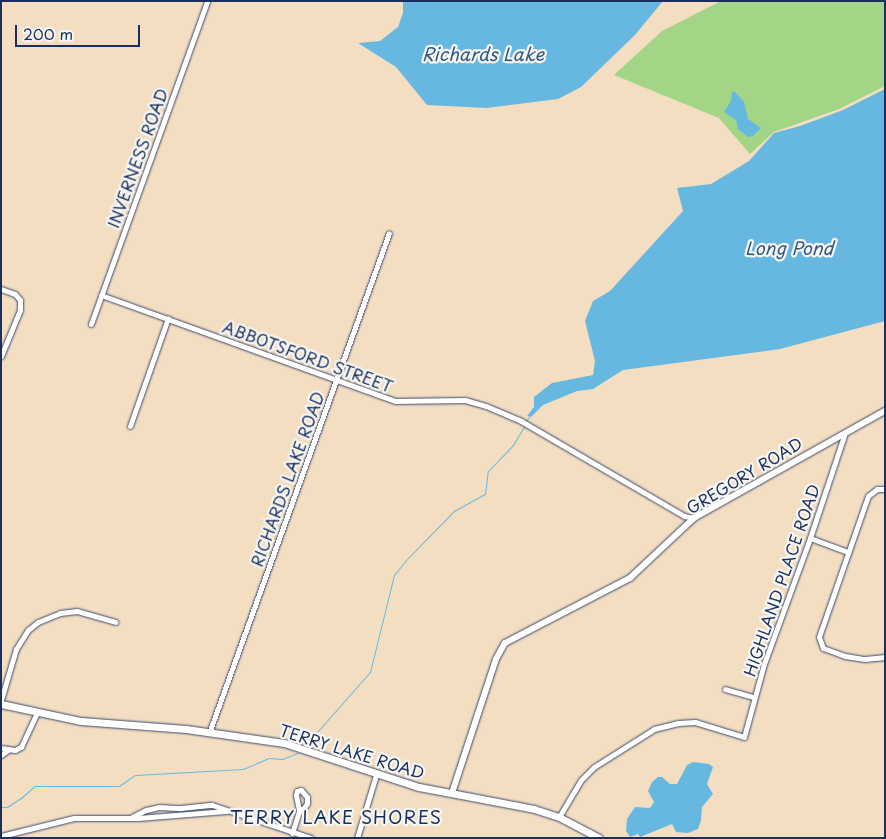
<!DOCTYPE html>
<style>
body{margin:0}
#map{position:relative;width:886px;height:839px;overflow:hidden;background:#f3dec2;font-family:"Playpen Sans",sans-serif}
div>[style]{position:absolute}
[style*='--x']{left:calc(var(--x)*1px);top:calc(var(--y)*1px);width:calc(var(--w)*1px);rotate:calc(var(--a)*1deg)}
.green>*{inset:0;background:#a2d585}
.water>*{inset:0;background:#66b8e1}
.stream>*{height:1px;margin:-0.5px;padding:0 0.5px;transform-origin:0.5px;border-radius:0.5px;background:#66b8e1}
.roads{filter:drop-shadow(0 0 1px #3b496d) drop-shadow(0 0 1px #3b496d)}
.minor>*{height:5px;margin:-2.5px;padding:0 2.5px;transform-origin:2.5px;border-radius:2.5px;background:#fff}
.tertiary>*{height:6px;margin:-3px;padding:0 3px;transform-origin:3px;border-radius:3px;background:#fff}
.secondary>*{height:7px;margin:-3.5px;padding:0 3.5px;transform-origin:3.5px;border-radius:3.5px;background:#fff}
span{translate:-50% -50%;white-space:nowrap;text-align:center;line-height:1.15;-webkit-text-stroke:4.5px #f6f6f2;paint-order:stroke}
.street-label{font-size:16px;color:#1b2f5e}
.water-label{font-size:18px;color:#325885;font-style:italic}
.neighbourhood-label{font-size:18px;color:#1b2f5e;letter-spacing:1px}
.frame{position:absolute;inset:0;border:2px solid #1b2f5e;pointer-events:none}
.scale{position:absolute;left:15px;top:25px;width:125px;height:22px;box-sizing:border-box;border:2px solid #1b2f5e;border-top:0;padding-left:6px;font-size:15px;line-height:18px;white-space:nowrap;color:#1b2f5e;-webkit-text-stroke:4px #f6f6f2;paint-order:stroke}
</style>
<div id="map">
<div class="green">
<i style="clip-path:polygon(721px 1px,885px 1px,885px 86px,839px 109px,774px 132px,750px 154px,719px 118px,614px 75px,662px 31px)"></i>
</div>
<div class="water">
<i style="clip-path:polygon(403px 1px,663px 1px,635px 35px,581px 87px,558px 99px,487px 108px,427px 105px,396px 67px,358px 43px,380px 41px,398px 27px,403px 13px)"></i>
<i style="clip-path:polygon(885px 89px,885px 321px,780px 349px,623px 370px,593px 389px,577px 391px,543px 405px,531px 417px,527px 416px,534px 407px,534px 397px,552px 383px,593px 375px,595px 361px,585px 321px,593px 301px,610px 291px,683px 211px,677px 188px,711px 184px,749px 161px,774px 133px,800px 126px,843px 110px)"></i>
<i style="clip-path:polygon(732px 92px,735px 92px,744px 102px,748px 119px,761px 128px,753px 136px,748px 137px,738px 129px,736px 120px,724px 112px,731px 101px)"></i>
<i style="clip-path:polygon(693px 762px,709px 764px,713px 767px,707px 784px,713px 794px,702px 807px,701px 820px,698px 829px,688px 833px,676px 832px,672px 824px,640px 837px,638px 834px,630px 837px,626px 831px,627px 819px,635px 807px,650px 808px,654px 802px,648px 791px,652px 782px,658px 777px,662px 777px,670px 784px,677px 784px,687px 765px)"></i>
</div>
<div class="stream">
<i style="--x:526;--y:421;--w:5;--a:-53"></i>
<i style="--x:310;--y:740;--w:91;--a:-48.6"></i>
<i style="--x:370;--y:672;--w:100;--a:-76.1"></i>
<i style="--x:394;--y:575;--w:19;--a:-51"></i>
<i style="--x:406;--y:560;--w:69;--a:-45.6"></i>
<i style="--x:454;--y:511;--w:35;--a:-29"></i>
<i style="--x:485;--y:494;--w:23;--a:-83"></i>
<i style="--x:488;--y:471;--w:36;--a:-46"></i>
<i style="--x:513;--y:445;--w:23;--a:-59"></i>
<i style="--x:1;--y:807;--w:6;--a:0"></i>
<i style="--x:7;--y:807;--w:17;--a:-33"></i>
<i style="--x:21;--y:798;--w:18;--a:-41"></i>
<i style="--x:35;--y:786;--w:84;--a:0"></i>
<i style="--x:119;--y:786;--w:19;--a:-35"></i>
<i style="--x:135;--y:775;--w:108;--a:-3.2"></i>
<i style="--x:243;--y:769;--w:28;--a:-23"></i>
<i style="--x:269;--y:758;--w:13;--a:4"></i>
<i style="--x:282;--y:759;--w:17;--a:-21"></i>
</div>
<div class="roads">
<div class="minor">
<i style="--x:1;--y:289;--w:15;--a:20"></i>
<i style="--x:15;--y:294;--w:8;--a:50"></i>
<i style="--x:20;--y:300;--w:10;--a:90"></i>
<i style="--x:20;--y:310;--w:50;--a:112.4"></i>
<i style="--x:101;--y:295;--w:313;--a:19.8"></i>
<i style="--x:395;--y:401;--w:70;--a:-0.8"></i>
<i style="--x:465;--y:400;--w:22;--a:16"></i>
<i style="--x:486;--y:406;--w:38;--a:23"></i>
<i style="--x:521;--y:421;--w:189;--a:30.2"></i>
<i style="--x:684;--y:516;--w:10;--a:11"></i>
<i style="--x:91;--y:324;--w:343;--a:-70.2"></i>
<i style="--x:130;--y:426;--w:114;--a:-70.6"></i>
<i style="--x:885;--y:489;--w:8;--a:180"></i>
<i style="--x:877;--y:489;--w:11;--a:142"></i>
<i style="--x:868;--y:496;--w:149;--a:109.2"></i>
<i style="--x:819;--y:637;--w:12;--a:70"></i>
<i style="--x:823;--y:648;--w:23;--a:20"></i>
<i style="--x:845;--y:656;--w:20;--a:9"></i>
<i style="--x:865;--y:659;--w:20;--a:-6"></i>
<i style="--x:810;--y:538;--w:40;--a:20.2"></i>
<i style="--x:725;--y:689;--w:29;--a:16"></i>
<i style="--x:1;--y:700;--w:53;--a:-73.6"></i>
<i style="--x:16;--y:649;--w:22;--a:-58"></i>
<i style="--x:28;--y:630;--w:13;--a:-39"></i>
<i style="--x:38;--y:622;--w:24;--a:-22"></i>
<i style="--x:60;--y:613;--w:17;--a:-7"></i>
<i style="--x:77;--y:611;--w:40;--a:16"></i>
<i style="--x:209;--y:733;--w:531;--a:-70.2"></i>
<i style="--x:1;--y:748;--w:14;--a:8"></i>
<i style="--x:15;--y:750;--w:7;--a:-27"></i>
<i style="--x:21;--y:747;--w:38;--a:-65"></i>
<i style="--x:1;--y:755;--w:9;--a:-36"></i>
<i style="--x:132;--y:817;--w:16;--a:-27"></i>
<i style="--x:146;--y:810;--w:13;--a:-13"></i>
<i style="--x:159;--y:807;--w:22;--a:3"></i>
<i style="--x:181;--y:808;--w:31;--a:-6"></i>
<i style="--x:212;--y:805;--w:104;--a:18.4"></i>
<i style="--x:559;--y:817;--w:43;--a:-59.3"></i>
<i style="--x:581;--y:780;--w:18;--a:-45"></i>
<i style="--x:594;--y:767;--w:71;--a:-32.3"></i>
<i style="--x:654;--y:729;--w:25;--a:-14"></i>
<i style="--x:678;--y:723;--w:17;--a:-3"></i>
<i style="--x:695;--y:722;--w:51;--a:17"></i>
<i style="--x:744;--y:737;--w:76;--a:-74.7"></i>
<i style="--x:764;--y:664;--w:134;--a:-69.9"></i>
<i style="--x:810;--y:538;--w:111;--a:-71.6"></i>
<i style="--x:292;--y:833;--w:23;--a:-72"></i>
<i style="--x:299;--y:811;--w:1;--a:-90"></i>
<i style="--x:299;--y:810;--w:5;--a:-22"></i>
<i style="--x:304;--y:808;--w:6;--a:-59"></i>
<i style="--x:307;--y:803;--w:6;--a:-90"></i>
<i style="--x:307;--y:797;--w:9;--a:-131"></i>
<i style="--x:301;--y:790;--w:4;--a:166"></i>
<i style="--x:297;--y:791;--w:4;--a:104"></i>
<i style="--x:296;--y:795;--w:16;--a:79"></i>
<i style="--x:1;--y:836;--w:75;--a:-13.9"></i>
<i style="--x:74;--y:818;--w:64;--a:0"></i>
<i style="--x:138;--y:818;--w:88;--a:-4.5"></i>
<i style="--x:357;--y:838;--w:66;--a:-73.2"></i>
</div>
<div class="tertiary">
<i style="--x:452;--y:793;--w:141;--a:-71.8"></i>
<i style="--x:496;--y:659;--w:18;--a:-61"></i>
<i style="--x:505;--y:643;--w:141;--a:-27.5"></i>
<i style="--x:630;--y:578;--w:88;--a:-43.2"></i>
<i style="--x:694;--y:518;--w:219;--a:-29.3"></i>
</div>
<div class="secondary">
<i style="--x:1;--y:704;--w:82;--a:12"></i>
<i style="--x:81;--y:721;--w:105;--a:4.4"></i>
<i style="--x:186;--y:729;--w:99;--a:8.1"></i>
<i style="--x:284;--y:743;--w:142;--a:18.1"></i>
<i style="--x:419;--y:787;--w:117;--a:10.8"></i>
<i style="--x:534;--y:809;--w:26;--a:18"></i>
<i style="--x:559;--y:817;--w:45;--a:27.7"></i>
</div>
</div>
<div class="street-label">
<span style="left:137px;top:158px;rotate:-70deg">INVERNESS ROAD</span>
<span style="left:308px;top:356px;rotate:20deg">ABBOTSFORD STREET</span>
<span style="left:744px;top:475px;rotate:-31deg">GREGORY ROAD</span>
<span style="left:287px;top:479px;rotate:-70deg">RICHARDS LAKE ROAD</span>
<span style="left:781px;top:580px;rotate:-71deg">HIGHLAND PLACE ROAD</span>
<span style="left:352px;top:751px;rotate:17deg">TERRY LAKE ROAD</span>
</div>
<div class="water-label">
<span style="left:483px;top:54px">Richards Lake</span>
<span style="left:789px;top:248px">Long Pond</span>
</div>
<div class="neighbourhood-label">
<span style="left:336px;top:817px">TERRY LAKE SHORES</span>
</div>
<div class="frame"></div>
<div class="scale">200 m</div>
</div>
